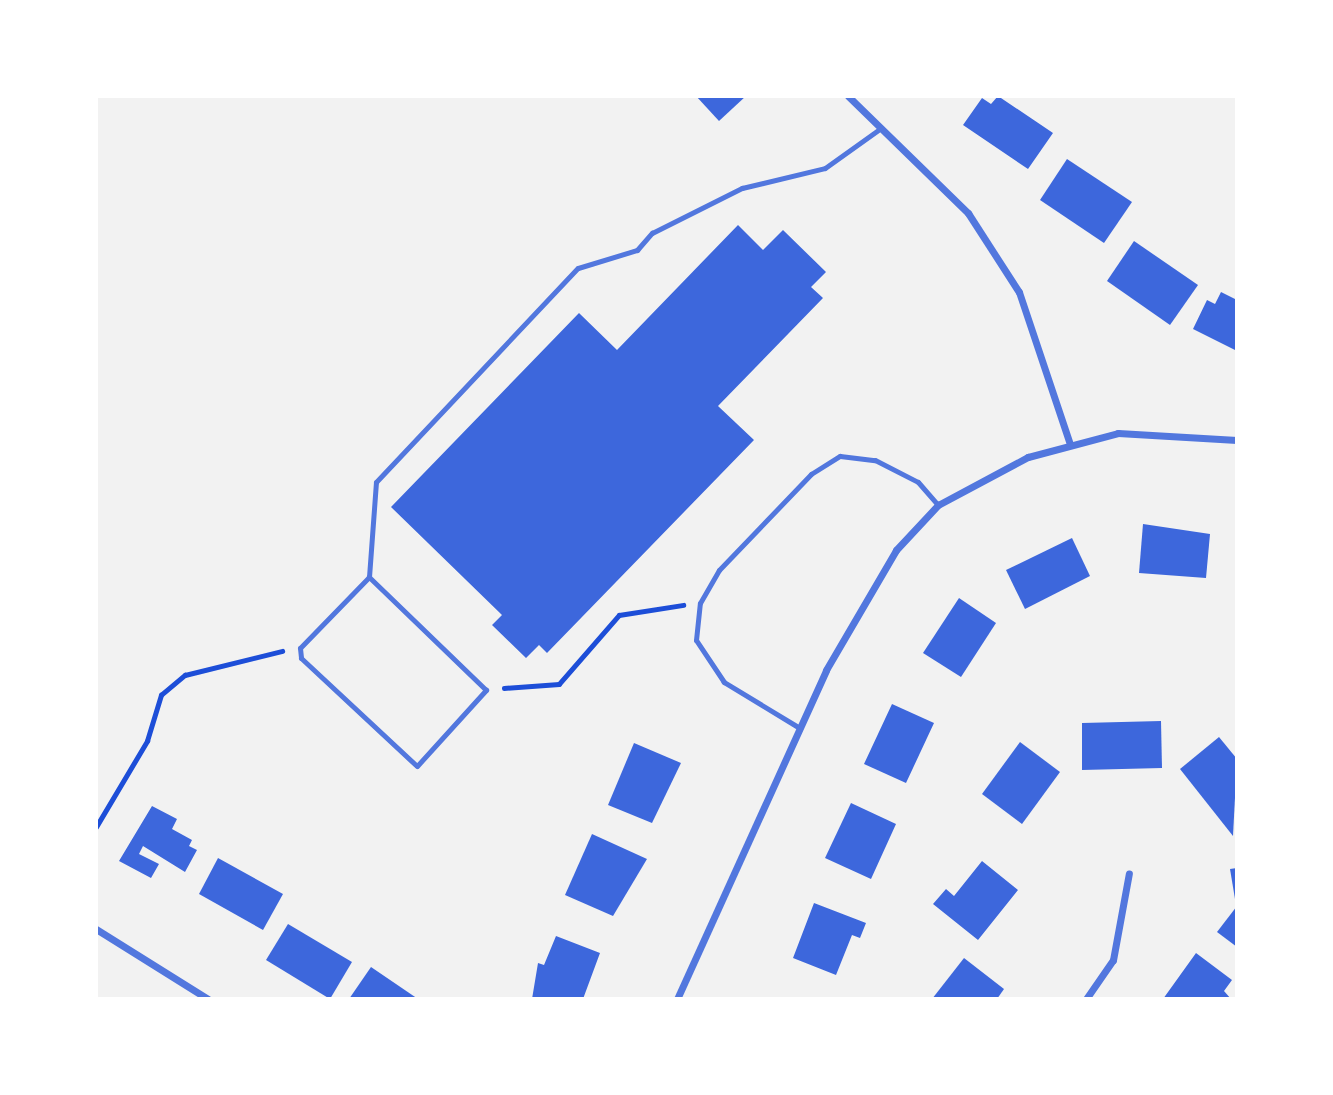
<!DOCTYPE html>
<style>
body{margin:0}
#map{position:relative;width:1333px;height:1095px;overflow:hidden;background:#f2f2f2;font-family:"Asap Condensed",sans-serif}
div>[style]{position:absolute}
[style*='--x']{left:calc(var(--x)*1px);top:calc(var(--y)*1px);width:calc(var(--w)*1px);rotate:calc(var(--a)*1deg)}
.building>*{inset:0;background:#3d67dc}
.path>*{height:4.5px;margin:-2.25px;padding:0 2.25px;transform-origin:2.25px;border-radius:2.25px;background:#1d4ed8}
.service>*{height:5px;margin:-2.5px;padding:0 2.5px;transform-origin:2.5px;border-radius:2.5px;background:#5277de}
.minor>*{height:7px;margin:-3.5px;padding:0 3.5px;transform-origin:3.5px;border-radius:3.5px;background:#5277de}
span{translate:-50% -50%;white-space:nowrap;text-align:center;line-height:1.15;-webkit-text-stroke:7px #fff;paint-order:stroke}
.frame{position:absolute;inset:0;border:98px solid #fff;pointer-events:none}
</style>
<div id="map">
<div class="building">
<i style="clip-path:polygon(696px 96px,746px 96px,719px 121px)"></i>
<i style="clip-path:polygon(998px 96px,1053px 133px,1028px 169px,963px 125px,982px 98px,991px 104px)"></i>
<i style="clip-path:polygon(1067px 159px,1132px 202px,1104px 243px,1040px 200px)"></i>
<i style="clip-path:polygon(738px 225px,763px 250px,783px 230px,826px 272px,811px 287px,823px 298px,718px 406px,754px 440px,547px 653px,539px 645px,526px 658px,492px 625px,502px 615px,391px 507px,579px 313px,617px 350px)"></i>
<i style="clip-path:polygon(1134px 241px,1198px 285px,1170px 325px,1107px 281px)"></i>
<i style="clip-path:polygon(1221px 292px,1237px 300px,1237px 351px,1193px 329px,1207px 300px,1215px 304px)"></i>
<i style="clip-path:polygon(1143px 524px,1210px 534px,1206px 578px,1139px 573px)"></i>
<i style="clip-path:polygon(1072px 538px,1090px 576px,1025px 609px,1006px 570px)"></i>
<i style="clip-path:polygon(959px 598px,996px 623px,961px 677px,923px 653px)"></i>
<i style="clip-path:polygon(892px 704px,934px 723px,906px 783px,864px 764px)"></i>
<i style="clip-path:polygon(1161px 721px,1162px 768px,1082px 770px,1082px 723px)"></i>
<i style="clip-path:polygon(1219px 737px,1237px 759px,1233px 836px,1180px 769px)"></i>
<i style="clip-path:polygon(1020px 742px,1060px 772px,1022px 824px,982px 794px)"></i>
<i style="clip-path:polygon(634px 743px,681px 763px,652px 823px,608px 805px)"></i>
<i style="clip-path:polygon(851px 803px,896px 824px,871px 879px,825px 858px)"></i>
<i style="clip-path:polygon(152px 806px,177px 819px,172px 829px,192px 840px,189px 846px,197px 850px,185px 872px,143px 846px,139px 854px,159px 864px,151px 878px,119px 861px)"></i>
<i style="clip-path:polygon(592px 834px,647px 859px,613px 916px,565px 895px)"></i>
<i style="clip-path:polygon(218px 858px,283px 894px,263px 930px,199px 894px)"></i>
<i style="clip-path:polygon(982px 861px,1018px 890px,978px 940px,933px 904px,946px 889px,954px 896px)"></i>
<i style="clip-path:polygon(1237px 868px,1237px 899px,1235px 899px,1230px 869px)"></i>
<i style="clip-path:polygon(814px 903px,866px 923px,860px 938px,852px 935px,836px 975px,793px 958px)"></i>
<i style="clip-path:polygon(1237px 906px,1237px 947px,1217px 932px)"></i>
<i style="clip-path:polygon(288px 924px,352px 962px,330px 999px,266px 960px)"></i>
<i style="clip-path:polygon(556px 936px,600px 953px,583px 999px,532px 999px,538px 963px,544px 965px)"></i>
<i style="clip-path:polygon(1196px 953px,1232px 980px,1224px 991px,1231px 999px,1163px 999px)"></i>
<i style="clip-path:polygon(964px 958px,1004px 989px,997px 999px,932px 999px)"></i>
<i style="clip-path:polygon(371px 967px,418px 999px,349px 999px)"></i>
</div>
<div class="path">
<i style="--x:504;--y:688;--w:55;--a:-4.2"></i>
<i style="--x:559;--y:684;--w:91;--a:-49"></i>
<i style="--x:619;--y:615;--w:65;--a:-8.9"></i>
<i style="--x:96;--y:827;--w:100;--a:-59.3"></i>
<i style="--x:147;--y:741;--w:48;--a:-73.1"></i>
<i style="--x:161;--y:695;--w:31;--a:-40"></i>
<i style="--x:185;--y:675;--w:100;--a:-13.9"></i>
</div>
<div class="service">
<i style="--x:369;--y:577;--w:99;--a:134.2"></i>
<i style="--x:300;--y:648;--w:10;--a:84"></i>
<i style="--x:301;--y:658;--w:158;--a:43"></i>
<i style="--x:417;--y:766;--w:103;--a:-47.8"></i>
<i style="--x:486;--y:690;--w:163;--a:-136"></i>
<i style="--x:369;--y:577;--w:95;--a:-85.8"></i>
<i style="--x:376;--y:482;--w:294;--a:-46.7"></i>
<i style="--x:578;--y:268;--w:62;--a:-17"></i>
<i style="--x:637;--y:250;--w:23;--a:-49"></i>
<i style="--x:652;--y:233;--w:101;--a:-26.6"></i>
<i style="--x:742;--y:188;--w:85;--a:-13.5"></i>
<i style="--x:825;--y:168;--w:65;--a:-35.6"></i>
<i style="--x:798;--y:727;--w:87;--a:-148.7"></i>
<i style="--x:724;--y:682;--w:50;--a:-123.7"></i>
<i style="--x:696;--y:640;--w:37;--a:-84"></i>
<i style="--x:700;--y:603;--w:38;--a:-60"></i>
<i style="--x:719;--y:570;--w:133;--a:-46.2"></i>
<i style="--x:811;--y:474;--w:34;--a:-32"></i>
<i style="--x:840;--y:456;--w:35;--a:7"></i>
<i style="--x:875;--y:460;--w:48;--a:27.1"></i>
<i style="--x:918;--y:482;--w:30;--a:49"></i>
</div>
<div class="minor">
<i style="--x:848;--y:96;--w:168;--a:44.3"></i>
<i style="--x:968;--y:213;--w:94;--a:57.2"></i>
<i style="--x:1019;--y:292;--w:160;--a:71.5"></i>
<i style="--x:96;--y:929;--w:132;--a:32"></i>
<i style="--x:677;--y:999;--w:361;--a:-65.6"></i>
<i style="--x:826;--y:670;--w:139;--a:-59.7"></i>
<i style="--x:896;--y:550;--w:62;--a:-47"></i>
<i style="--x:938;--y:505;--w:102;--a:-28.1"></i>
<i style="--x:1028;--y:457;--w:93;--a:-14.9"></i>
<i style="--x:1118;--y:433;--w:119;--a:3.4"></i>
<i style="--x:1086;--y:999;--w:47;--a:-55.3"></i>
<i style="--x:1113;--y:960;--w:88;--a:-79.6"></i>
</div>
<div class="frame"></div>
</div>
